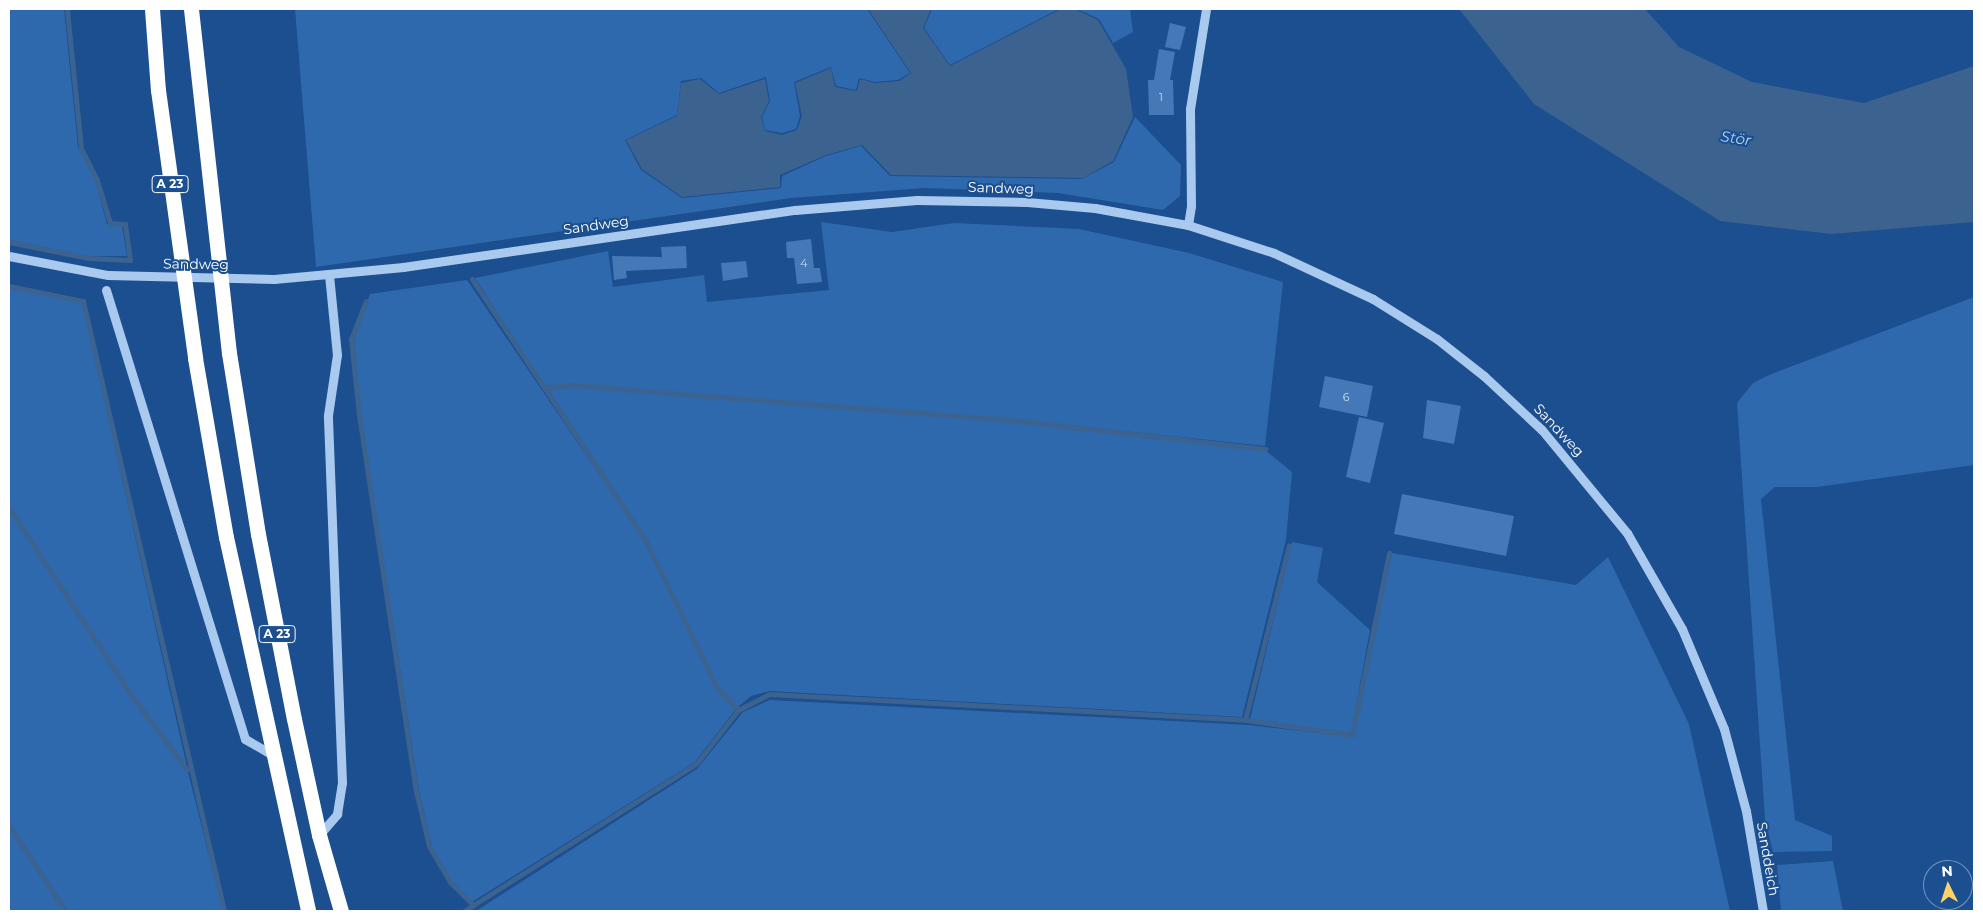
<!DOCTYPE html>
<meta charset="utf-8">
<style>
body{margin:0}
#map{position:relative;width:1983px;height:920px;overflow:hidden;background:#1b4f8f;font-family:Montserrat,sans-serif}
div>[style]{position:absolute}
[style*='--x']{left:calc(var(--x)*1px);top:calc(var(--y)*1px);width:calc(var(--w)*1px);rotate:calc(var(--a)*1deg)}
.green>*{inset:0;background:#2e69ad}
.water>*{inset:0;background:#3c6290}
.stream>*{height:5px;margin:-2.5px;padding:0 2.5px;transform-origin:2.5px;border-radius:2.5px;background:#3c6290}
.building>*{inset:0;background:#4478b7}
.minor>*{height:9px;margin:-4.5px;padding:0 4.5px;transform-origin:4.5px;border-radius:4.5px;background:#a9c9ee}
.highway>*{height:15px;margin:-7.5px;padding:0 7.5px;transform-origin:7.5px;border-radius:7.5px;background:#fff}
.highway-bridge>*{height:15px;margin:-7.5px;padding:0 7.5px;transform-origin:7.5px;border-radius:7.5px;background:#fff}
span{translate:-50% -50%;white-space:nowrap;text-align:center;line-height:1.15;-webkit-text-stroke:4px #1b4f8f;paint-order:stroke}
.number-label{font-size:11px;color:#d0dded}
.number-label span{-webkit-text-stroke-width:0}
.shield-label span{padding:1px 4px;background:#1b4f8f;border:1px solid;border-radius:4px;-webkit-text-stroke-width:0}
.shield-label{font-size:12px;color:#fff;font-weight:700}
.street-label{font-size:14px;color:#fff}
.water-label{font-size:15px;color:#b5d3f5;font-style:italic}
.frame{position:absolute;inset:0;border:10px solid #fff;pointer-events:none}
.north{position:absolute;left:1923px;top:860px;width:50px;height:50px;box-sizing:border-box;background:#1b4f8f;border:1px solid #7695bc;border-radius:50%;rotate:356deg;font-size:14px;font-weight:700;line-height:20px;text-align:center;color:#fff}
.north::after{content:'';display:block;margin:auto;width:18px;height:22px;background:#ffd166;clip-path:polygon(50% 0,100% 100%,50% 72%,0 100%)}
</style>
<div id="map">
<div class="green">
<i style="clip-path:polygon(9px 9px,64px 9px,78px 147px,95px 179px,107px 224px,122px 226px,127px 256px,88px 256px,9px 240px)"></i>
<i style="clip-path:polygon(295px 9px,867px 9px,910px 73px,898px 80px,875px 82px,859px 78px,856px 90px,836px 86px,831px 67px,794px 82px,800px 116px,796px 129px,782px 133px,765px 130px,762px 117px,770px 101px,766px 77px,719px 93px,701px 78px,681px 81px,677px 115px,625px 140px,641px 170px,682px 198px,781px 188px,782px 176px,826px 156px,861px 146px,890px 176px,1082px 179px,1114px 162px,1135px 117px,1181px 165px,1180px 196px,1163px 210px,1058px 193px,925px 188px,791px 198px,316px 267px)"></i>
<i style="clip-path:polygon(932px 9px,1059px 9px,950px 65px,924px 28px)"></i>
<i style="clip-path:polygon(1077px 9px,1130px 9px,1133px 32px,1113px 43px,1099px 19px)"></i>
<i style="clip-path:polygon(821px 222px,892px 232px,954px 223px,1079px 229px,1189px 253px,1283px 282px,1265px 446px,1020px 420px,572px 384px,545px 386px,475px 278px,608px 251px,613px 287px,704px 275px,707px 302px,829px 290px)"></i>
<i style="clip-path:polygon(467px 280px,644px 540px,715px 688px,735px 710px,695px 762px,472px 902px,451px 880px,432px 846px,419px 791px,361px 415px,354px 340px,370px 294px)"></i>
<i style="clip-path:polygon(9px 287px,82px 301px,187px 767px,133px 696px,9px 506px)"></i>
<i style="clip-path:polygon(1974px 297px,1974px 465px,1817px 487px,1775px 487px,1761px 499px,1795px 820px,1832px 836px,1832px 851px,1773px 852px,1765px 819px,1737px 403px,1753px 383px,1769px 375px)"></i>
<i style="clip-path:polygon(572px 387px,1019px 423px,1266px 451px,1292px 472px,1286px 540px,1242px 717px,769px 691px,751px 696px,738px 707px,719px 687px,647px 539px,548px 389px)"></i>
<i style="clip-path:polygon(9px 510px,131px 696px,188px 772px,223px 911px,68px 911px,9px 821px)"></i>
<i style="clip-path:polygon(1292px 542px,1323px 548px,1317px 582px,1370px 630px,1351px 733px,1250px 719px)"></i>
<i style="clip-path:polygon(1392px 553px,1576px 585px,1608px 557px,1689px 724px,1730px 911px,476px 911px,697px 769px,743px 712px,770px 700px,1249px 725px,1354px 737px)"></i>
<i style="clip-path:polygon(9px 828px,63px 911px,9px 911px)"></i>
<i style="clip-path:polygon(1833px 861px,1843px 911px,1781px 911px,1777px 865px)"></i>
</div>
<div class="water">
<i style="clip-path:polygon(868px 9px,931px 9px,923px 28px,950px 66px,1061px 9px,1075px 9px,1098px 20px,1126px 69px,1133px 117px,1113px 161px,1083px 178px,891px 175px,862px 145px,826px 155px,780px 175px,780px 187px,682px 197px,642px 169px,626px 140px,677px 116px,681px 83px,700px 79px,719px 94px,765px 79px,769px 101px,761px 117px,765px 131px,782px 135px,797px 130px,802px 116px,795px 83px,831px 68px,835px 87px,857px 91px,860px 79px,875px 83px,899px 81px,911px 73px)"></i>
<i style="clip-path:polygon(1459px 9px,1645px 9px,1679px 47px,1752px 82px,1864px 103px,1974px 66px,1974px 222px,1832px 234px,1720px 221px,1534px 104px)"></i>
</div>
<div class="stream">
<i style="--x:9;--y:242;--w:81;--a:11.4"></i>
<i style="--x:88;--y:258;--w:42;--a:2.7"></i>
<i style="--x:130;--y:260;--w:36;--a:-98"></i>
<i style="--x:125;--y:224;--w:15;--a:-176"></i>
<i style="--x:110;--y:223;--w:45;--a:-106.8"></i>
<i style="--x:97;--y:180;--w:36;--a:-117"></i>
<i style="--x:81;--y:148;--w:140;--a:-95.8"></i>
<i style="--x:472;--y:279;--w:315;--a:56.4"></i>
<i style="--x:646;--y:541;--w:163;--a:64.2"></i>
<i style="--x:717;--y:688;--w:30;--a:46"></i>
<i style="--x:9;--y:286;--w:76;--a:11.5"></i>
<i style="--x:83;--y:301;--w:626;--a:76.98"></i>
<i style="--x:366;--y:301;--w:41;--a:111.5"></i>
<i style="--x:351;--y:339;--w:76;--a:84"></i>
<i style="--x:359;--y:415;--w:380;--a:81.4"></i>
<i style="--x:416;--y:791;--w:57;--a:76.7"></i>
<i style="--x:429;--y:846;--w:42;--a:59.7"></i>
<i style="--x:450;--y:882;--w:33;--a:45"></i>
<i style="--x:544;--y:388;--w:28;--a:-6"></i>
<i style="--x:572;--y:385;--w:449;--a:4.6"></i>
<i style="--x:1020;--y:421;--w:247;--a:6.5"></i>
<i style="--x:9;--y:508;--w:225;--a:56.8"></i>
<i style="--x:132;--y:696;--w:92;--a:53.4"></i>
<i style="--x:1245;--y:720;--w:108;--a:8"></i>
<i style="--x:1352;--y:735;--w:186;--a:-78.5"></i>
<i style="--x:9;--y:825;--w:103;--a:56.9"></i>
<i style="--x:464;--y:911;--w:276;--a:-32.4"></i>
<i style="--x:697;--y:763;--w:67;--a:-52.3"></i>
<i style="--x:738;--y:710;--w:35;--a:-27"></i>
<i style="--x:769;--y:694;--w:477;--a:3.1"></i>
<i style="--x:1245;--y:720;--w:180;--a:-75.9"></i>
</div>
<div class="building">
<i style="clip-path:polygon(1170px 23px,1186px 27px,1180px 50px,1165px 47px)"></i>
<i style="clip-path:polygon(1159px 49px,1175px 52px,1170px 80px,1173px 80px,1174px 115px,1149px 115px,1148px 80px,1154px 80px)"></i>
<i style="clip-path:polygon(811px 239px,814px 268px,820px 268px,822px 282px,797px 284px,794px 258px,787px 258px,786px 242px)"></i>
<i style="clip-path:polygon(686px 246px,687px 268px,626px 271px,627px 278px,614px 280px,612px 256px,662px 257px,661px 247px)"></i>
<i style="clip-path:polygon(746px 261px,748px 277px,723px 281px,721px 263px)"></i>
<i style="clip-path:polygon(1325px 376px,1373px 386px,1367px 417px,1319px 407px)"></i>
<i style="clip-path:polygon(1427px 400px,1461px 406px,1454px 444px,1423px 438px)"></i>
<i style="clip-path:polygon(1359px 417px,1384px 423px,1370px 483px,1346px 477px)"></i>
<i style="clip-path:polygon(1402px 494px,1514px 516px,1506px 556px,1394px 534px)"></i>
</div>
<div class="minor">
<i style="--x:1188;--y:225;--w:19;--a:-81"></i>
<i style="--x:1191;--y:206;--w:97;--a:-90.6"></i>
<i style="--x:1190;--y:109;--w:101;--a:-80.9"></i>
<i style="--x:9;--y:256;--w:101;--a:10.9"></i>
<i style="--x:108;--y:275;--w:166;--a:1.4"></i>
<i style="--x:274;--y:279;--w:130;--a:-5.3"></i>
<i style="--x:403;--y:267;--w:396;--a:-8.3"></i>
<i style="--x:795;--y:210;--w:122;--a:-4.7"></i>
<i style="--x:917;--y:200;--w:110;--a:1"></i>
<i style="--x:1027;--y:202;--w:68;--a:5"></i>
<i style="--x:1095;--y:208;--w:95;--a:10.4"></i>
<i style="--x:1188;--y:225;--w:90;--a:18"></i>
<i style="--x:1274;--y:253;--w:109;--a:24.9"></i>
<i style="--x:1373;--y:299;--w:75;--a:32"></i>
<i style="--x:1437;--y:339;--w:60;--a:38.2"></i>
<i style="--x:1484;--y:376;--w:79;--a:43"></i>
<i style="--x:1542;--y:430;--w:134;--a:50.5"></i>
<i style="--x:1627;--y:533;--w:111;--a:60.2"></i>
<i style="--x:1682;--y:629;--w:108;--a:67.2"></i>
<i style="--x:1724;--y:729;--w:85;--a:75"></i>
<i style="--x:1746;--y:811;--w:101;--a:80.4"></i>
<i style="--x:106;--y:290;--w:470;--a:72.8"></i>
<i style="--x:245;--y:739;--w:30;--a:30"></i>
<i style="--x:319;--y:835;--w:28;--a:-49"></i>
<i style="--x:337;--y:814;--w:31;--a:-81"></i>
<i style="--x:342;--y:783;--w:368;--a:-92.2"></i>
<i style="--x:328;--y:415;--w:61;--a:-81.5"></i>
<i style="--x:337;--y:355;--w:80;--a:-95.7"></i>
</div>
<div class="highway">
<i style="--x:229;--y:353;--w:183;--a:80.9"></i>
<i style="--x:258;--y:534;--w:188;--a:79"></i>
<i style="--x:294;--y:719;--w:119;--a:77.8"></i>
<i style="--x:319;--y:835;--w:79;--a:73.9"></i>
<i style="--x:195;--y:358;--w:182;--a:80.2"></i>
<i style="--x:226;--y:537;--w:383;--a:77.6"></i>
</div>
<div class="highway-bridge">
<i style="--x:152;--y:9;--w:81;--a:85.8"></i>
<i style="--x:158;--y:90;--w:271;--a:82.1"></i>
<i style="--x:191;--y:9;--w:346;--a:83.7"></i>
</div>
<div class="number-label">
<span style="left:1161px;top:97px">1</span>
<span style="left:804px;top:263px">4</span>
<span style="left:1346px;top:397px">6</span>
</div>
<div class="shield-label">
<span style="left:170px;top:184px">A 23</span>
<span style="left:277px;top:634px">A 23</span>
</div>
<div class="street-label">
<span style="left:1001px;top:188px;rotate:2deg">Sandweg</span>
<span style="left:596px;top:225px;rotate:-8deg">Sandweg</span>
<span style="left:196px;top:264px;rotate:1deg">Sandweg</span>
<span style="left:1559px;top:430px;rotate:47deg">Sandweg</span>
<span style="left:1768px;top:859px;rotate:80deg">Sanddeich</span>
</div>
<div class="water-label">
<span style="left:1736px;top:138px;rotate:9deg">Stör</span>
</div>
<div class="frame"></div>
<div class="north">N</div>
</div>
